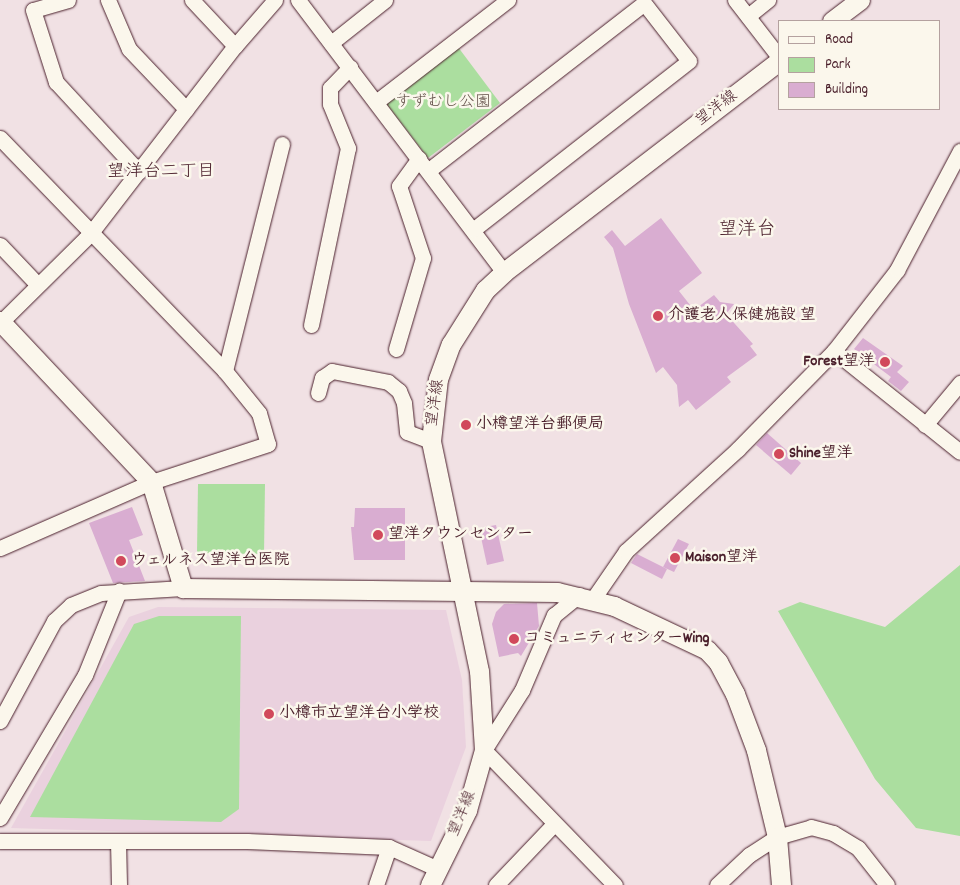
<!DOCTYPE html>
<meta charset="utf-8">
<style>
body{margin:0}
#map{position:relative;width:960px;height:885px;overflow:hidden;background:#f1e1e4;font-family:Dekko,"Klee One",sans-serif}
div>[style]{position:absolute}
[style*='--x']{left:calc(var(--x)*1px);top:calc(var(--y)*1px);width:calc(var(--w)*1px);rotate:calc(var(--a)*1deg)}
.built>*{inset:0;background:#ead1de}
.green>*{inset:0;background:#abde9f}
.building>*{inset:0;background:#d9add1}
.roads{filter:drop-shadow(0 0 1px #4a1f2b) drop-shadow(0 0 1px #4a1f2b)}
.minor>*{height:15px;margin:-7.5px;padding:0 7.5px;transform-origin:7.5px;border-radius:7.5px;background:#fbf7ec}
.tertiary>*{height:19px;margin:-9.5px;padding:0 9.5px;transform-origin:9.5px;border-radius:9.5px;background:#fbf7ec}
.dots>*{width:14px;height:14px;translate:-50% -50%;box-sizing:border-box;border:2px solid #fbf7ec;border-radius:50%}
span{translate:-50% -50%;white-space:nowrap;text-align:center;line-height:1.15;-webkit-text-stroke:5px #fbf7ec;paint-order:stroke}
.park-label{font-size:16px;color:#624f48}
.street-label{font-size:16px;color:#4a1f2b}
.poi-label{font-size:16px;color:#4a1f2b;font-weight:700}
.left{translate:0 -50%;text-align:left}
.right{translate:-100% -50%;text-align:right}
.neighbourhood-label{font-size:18px;color:#4a1f2b}
.quarter-label{font-size:19px;color:#4a1f2b}
.legend{position:absolute;left:778px;top:20px;width:162px;height:90px;box-sizing:border-box;background:#fbf7ec;border:1px solid #b4a19f;margin:0;padding:6px 9px;list-style:none;font-size:15px;color:#4a1f2b}
.legend li{display:flex;align-items:center;gap:10px;height:25px}
.legend b{width:25px;border:1px solid #b4a19f}
</style>
<div id="map">
<div class="built">
<i style="clip-path:polygon(158px 607px,446px 610px,462px 680px,466px 747px,431px 841px,11px 828px,129px 617px)"></i>
</div>
<div class="green">
<i style="clip-path:polygon(458px 47px,500px 103px,428px 158px,385px 102px)"></i>
<i style="clip-path:polygon(198px 484px,265px 484px,264px 554px,197px 553px)"></i>
<i style="clip-path:polygon(960px 565px,960px 836px,916px 828px,875px 779px,778px 611px,800px 602px,885px 627px)"></i>
<i style="clip-path:polygon(159px 616px,241px 616px,239px 809px,221px 822px,30px 817px,134px 624px)"></i>
</div>
<div class="building">
<i style="clip-path:polygon(661px 218px,702px 273px,679px 291px,694px 310px,714px 295px,720px 302px,734px 304px,726px 314px,753px 344px,750px 346px,757px 355px,727px 377px,731px 382px,696px 410px,688px 400px,679px 407px,677px 385px,663px 367px,656px 373px,629px 304px,613px 248px,604px 237px,612px 230px,625px 246px)"></i>
<i style="clip-path:polygon(863px 338px,903px 366px,897px 372px,909px 382px,901px 391px,888px 381px,891px 377px,854px 349px)"></i>
<i style="clip-path:polygon(767px 433px,801px 463px,791px 475px,756px 445px)"></i>
<i style="clip-path:polygon(132px 507px,143px 535px,129px 540px,145px 581px,113px 583px,89px 523px)"></i>
<i style="clip-path:polygon(355px 508px,405px 508px,405px 560px,354px 560px,351px 527px,354px 527px)"></i>
<i style="clip-path:polygon(496px 525px,504px 561px,487px 565px,479px 528px)"></i>
<i style="clip-path:polygon(678px 539px,689px 544px,674px 572px,663px 567px)"></i>
<i style="clip-path:polygon(637px 554px,667px 569px,662px 579px,631px 563px)"></i>
<i style="clip-path:polygon(537px 603px,539px 626px,521px 656px,518px 653px,499px 657px,492px 624px,496px 612px,504px 604px)"></i>
</div>
<div class="roads">
<div class="minor">
<i style="--x:68;--y:0;--w:36;--a:164"></i>
<i style="--x:33;--y:10;--w:76;--a:72.3"></i>
<i style="--x:56;--y:82;--w:122;--a:47.3"></i>
<i style="--x:108;--y:0;--w:53;--a:66.8"></i>
<i style="--x:129;--y:49;--w:83;--a:46.5"></i>
<i style="--x:192;--y:0;--w:63;--a:46.9"></i>
<i style="--x:298;--y:0;--w:341;--a:52.9"></i>
<i style="--x:735;--y:0;--w:72;--a:52.3"></i>
<i style="--x:748;--y:16;--w:26;--a:-39"></i>
<i style="--x:331;--y:43;--w:69;--a:-38.5"></i>
<i style="--x:376;--y:102;--w:167;--a:-37.7"></i>
<i style="--x:0;--y:138;--w:324;--a:46"></i>
<i style="--x:225;--y:371;--w:54;--a:51"></i>
<i style="--x:259;--y:413;--w:32;--a:74"></i>
<i style="--x:268;--y:444;--w:123;--a:162"></i>
<i style="--x:151;--y:482;--w:165;--a:156.4"></i>
<i style="--x:429;--y:170;--w:272;--a:-37.8"></i>
<i style="--x:644;--y:3;--w:73;--a:52.2"></i>
<i style="--x:689;--y:61;--w:274;--a:142"></i>
<i style="--x:0;--y:245;--w:54;--a:46.5"></i>
<i style="--x:1;--y:322;--w:125;--a:-44.7"></i>
<i style="--x:90;--y:234;--w:237;--a:-52.4"></i>
<i style="--x:235;--y:46;--w:61;--a:-49"></i>
<i style="--x:311;--y:325;--w:181;--a:-78.2"></i>
<i style="--x:348;--y:148;--w:48;--a:-112.2"></i>
<i style="--x:330;--y:104;--w:16;--a:-90"></i>
<i style="--x:330;--y:88;--w:29;--a:-46"></i>
<i style="--x:396;--y:349;--w:95;--a:-73.5"></i>
<i style="--x:423;--y:258;--w:76;--a:-108.4"></i>
<i style="--x:399;--y:186;--w:34;--a:-54"></i>
<i style="--x:834;--y:351;--w:161;--a:38.7"></i>
<i style="--x:225;--y:371;--w:234;--a:-75.9"></i>
<i style="--x:318;--y:393;--w:16;--a:-75"></i>
<i style="--x:322;--y:378;--w:12;--a:-35"></i>
<i style="--x:332;--y:371;--w:57;--a:11.1"></i>
<i style="--x:388;--y:382;--w:14;--a:39"></i>
<i style="--x:399;--y:391;--w:13;--a:67"></i>
<i style="--x:404;--y:403;--w:29;--a:84"></i>
<i style="--x:407;--y:432;--w:26;--a:21"></i>
<i style="--x:925;--y:425;--w:55;--a:-50.2"></i>
<i style="--x:579;--y:595;--w:32;--a:141"></i>
<i style="--x:554;--y:615;--w:82;--a:113.1"></i>
<i style="--x:522;--y:690;--w:71;--a:122.3"></i>
<i style="--x:484;--y:750;--w:188;--a:45.9"></i>
<i style="--x:593;--y:599;--w:58;--a:-55.5"></i>
<i style="--x:626;--y:551;--w:151;--a:-42.3"></i>
<i style="--x:738;--y:449;--w:137;--a:-45.6"></i>
<i style="--x:834;--y:351;--w:103;--a:-52.1"></i>
<i style="--x:897;--y:270;--w:135;--a:-62.1"></i>
<i style="--x:0;--y:721;--w:114;--a:-61.6"></i>
<i style="--x:54;--y:621;--w:23;--a:-43"></i>
<i style="--x:71;--y:605;--w:32;--a:-22"></i>
<i style="--x:101;--y:593;--w:82;--a:-3.5"></i>
<i style="--x:0;--y:818;--w:166;--a:-59.3"></i>
<i style="--x:85;--y:675;--w:91;--a:-68"></i>
<i style="--x:0;--y:841;--w:247;--a:0"></i>
<i style="--x:247;--y:841;--w:142;--a:2.4"></i>
<i style="--x:389;--y:847;--w:54;--a:24.2"></i>
<i style="--x:118;--y:841;--w:44;--a:88.7"></i>
<i style="--x:376;--y:885;--w:40;--a:-71.1"></i>
<i style="--x:496;--y:885;--w:83;--a:-46.5"></i>
<i style="--x:717;--y:885;--w:44;--a:-43.2"></i>
<i style="--x:749;--y:855;--w:33;--a:-33"></i>
<i style="--x:777;--y:837;--w:35;--a:-16"></i>
<i style="--x:811;--y:827;--w:23;--a:15"></i>
<i style="--x:833;--y:833;--w:29;--a:31"></i>
<i style="--x:858;--y:848;--w:47;--a:51.9"></i>
</div>
<div class="tertiary">
<i style="--x:832;--y:21;--w:35;--a:-37"></i>
<i style="--x:0;--y:321;--w:221;--a:46.8"></i>
<i style="--x:151;--y:482;--w:111;--a:73.2"></i>
<i style="--x:183;--y:588;--w:374;--a:0.6"></i>
<i style="--x:557;--y:592;--w:59;--a:13.8"></i>
<i style="--x:614;--y:606;--w:103;--a:25.3"></i>
<i style="--x:707;--y:650;--w:16;--a:47"></i>
<i style="--x:718;--y:662;--w:36;--a:62"></i>
<i style="--x:735;--y:694;--w:60;--a:69.4"></i>
<i style="--x:756;--y:750;--w:89;--a:76.4"></i>
<i style="--x:777;--y:837;--w:48;--a:85.2"></i>
<i style="--x:430;--y:885;--w:84;--a:-63.7"></i>
<i style="--x:467;--y:810;--w:62;--a:-74.2"></i>
<i style="--x:484;--y:750;--w:79;--a:-93.6"></i>
<i style="--x:479;--y:671;--w:235;--a:-101.8"></i>
<i style="--x:431;--y:441;--w:62;--a:-83.6"></i>
<i style="--x:438;--y:379;--w:37;--a:-70"></i>
<i style="--x:451;--y:344;--w:64;--a:-57.8"></i>
<i style="--x:485;--y:290;--w:26;--a:-43"></i>
<i style="--x:504;--y:272;--w:347;--a:-37.5"></i>
</div>
</div>
<div class="dots">
<i style="left:658px;top:316px;background:#d1495b"></i>
<i style="left:885px;top:362px;background:#d1495b"></i>
<i style="left:466px;top:425px;background:#d1495b"></i>
<i style="left:779px;top:454px;background:#d1495b"></i>
<i style="left:378px;top:535px;background:#d1495b"></i>
<i style="left:675px;top:558px;background:#d1495b"></i>
<i style="left:121px;top:561px;background:#d1495b"></i>
<i style="left:514px;top:639px;background:#d1495b"></i>
<i style="left:269px;top:714px;background:#d1495b"></i>
</div>
<div class="park-label">
<span style="left:443px;top:103px">すずむし公園</span>
</div>
<div class="street-label">
<span style="left:717px;top:109px;rotate:-37deg">望洋線</span>
<span style="left:436px;top:403px;rotate:-82deg">望洋線</span>
<span style="left:463px;top:814px;rotate:-67deg">望洋線</span>
</div>
<div class="poi-label">
<span class="left" style="left:668px;top:316px">介護老人保健施設 望</span>
<span class="right" style="left:875px;top:362px">Forest望洋</span>
<span class="left" style="left:476px;top:425px">小樽望洋台郵便局</span>
<span class="left" style="left:789px;top:454px">Shine望洋</span>
<span class="left" style="left:388px;top:535px">望洋タウンセンター</span>
<span class="left" style="left:685px;top:558px">Maison望洋</span>
<span class="left" style="left:131px;top:561px">ウェルネス望洋台医院</span>
<span class="left" style="left:524px;top:639px">コミュニティセンターWing</span>
<span class="left" style="left:279px;top:714px">小樽市立望洋台小学校</span>
</div>
<div class="neighbourhood-label">
<span style="left:161px;top:173px">望洋台二丁目</span>
</div>
<div class="quarter-label">
<span style="left:747px;top:231px">望洋台</span>
</div>
<ul class="legend">
<li><b style="height:6px;background:#fbf7ec"></b>Road</li>
<li><b style="height:14px;background:#abde9f"></b>Park</li>
<li><b style="height:14px;background:#d9add1"></b>Building</li>
</ul>
</div>
